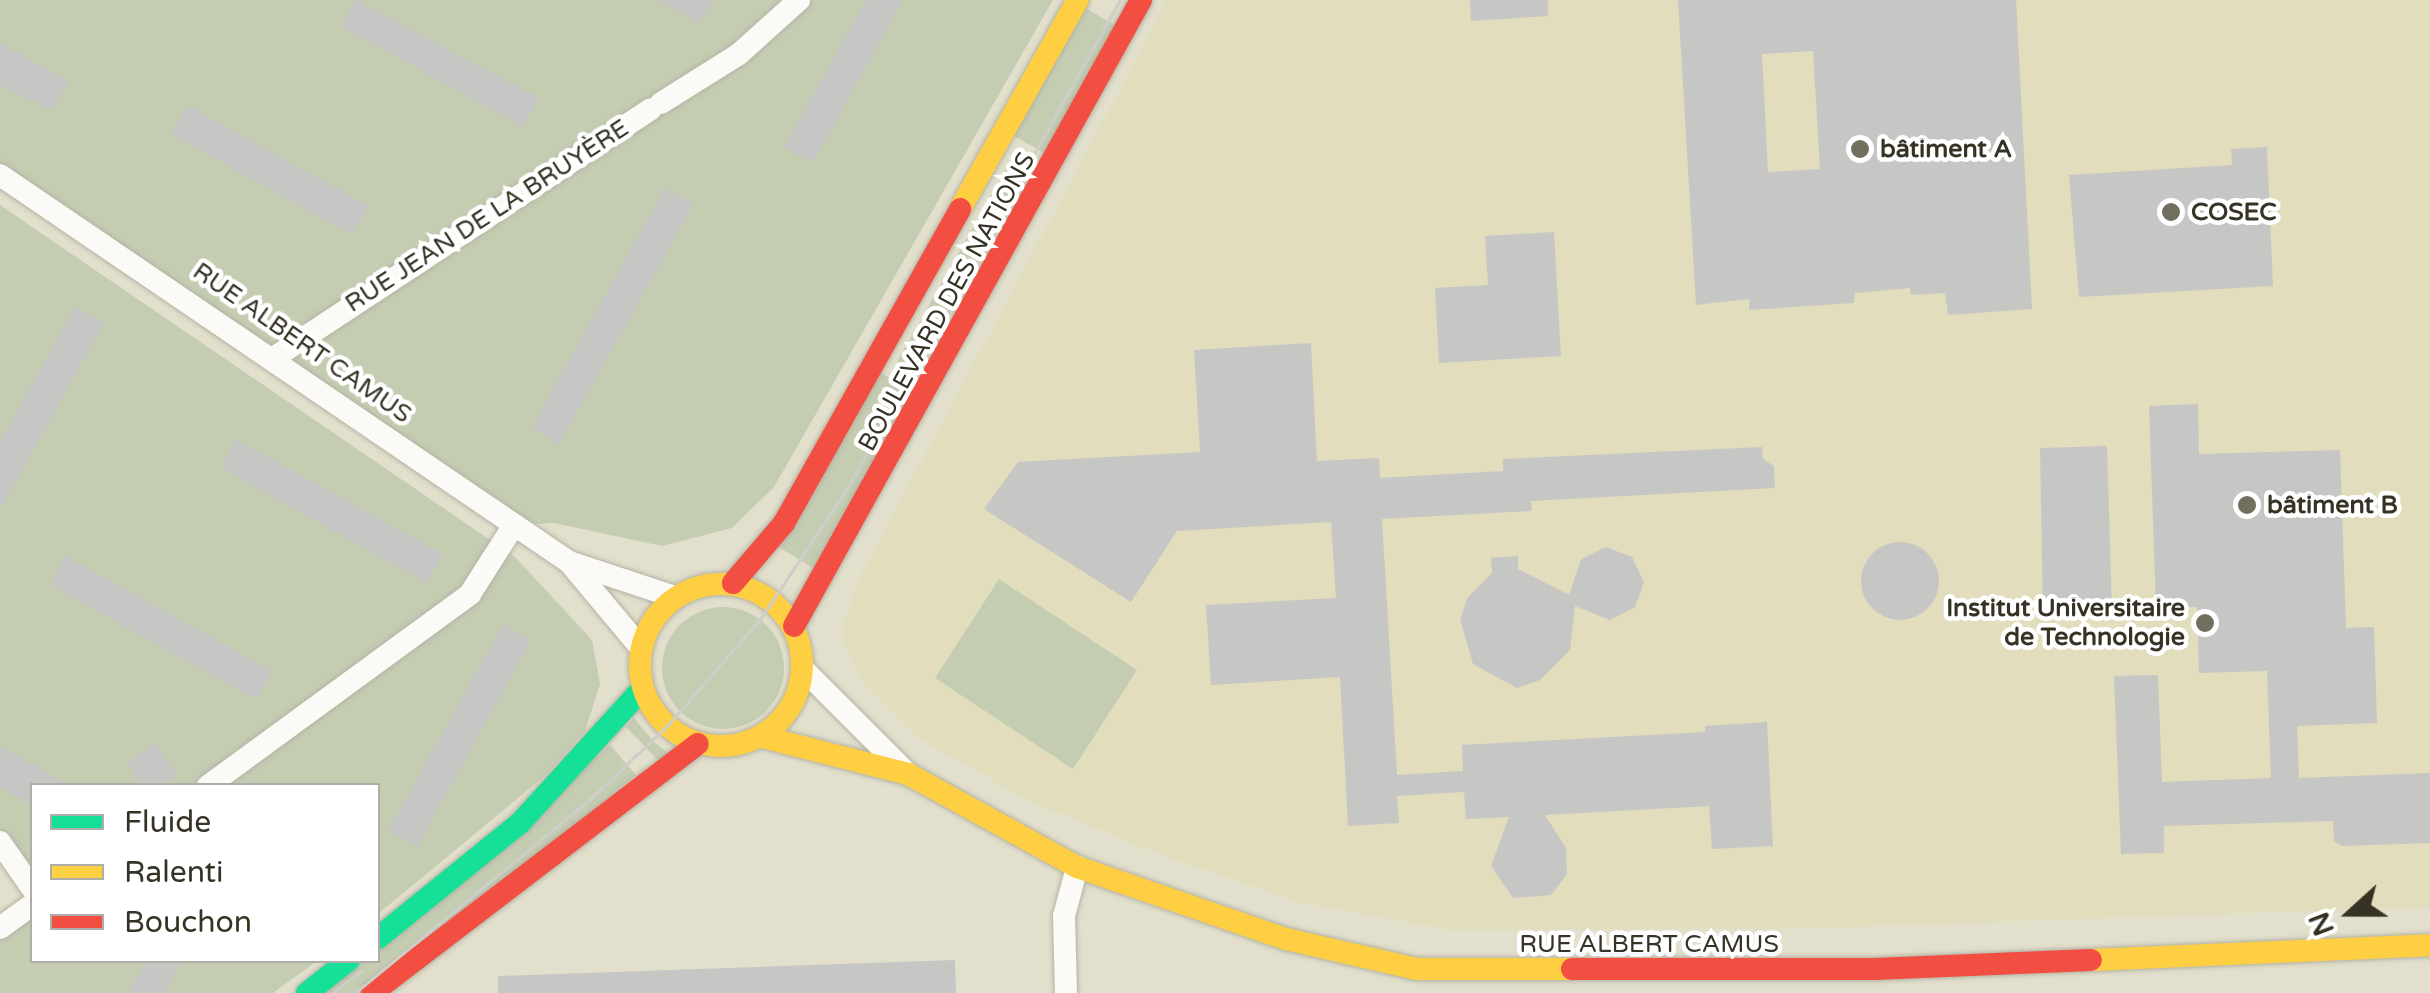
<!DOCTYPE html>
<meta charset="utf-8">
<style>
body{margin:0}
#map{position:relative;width:2430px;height:993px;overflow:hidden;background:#e2dfcc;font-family:"Varela Round",sans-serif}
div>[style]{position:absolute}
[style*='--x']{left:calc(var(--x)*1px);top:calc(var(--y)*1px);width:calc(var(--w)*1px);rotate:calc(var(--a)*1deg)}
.built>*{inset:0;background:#e2ddbc}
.green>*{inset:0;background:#c4cdb2}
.round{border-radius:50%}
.building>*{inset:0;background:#c6c6c4}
.roads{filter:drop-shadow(0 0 2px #b5b3a4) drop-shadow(0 0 2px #b5b3a4)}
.street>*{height:22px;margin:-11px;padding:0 11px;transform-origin:11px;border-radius:11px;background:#fbfaf7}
.fast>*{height:22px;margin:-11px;padding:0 11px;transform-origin:11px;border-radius:11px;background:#16e098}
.slow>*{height:22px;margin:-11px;padding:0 11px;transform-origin:11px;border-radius:11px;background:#ffcf43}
.slow>.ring{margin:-11px;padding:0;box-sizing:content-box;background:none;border:22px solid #ffcf43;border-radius:50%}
.jam>*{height:22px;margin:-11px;padding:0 11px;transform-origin:11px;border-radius:11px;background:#f24e42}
.tram>*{height:2.5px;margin:-1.25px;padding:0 1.25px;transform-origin:1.25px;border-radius:1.25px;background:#cecec9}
.dots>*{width:28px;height:28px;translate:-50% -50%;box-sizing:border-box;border:5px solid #fff;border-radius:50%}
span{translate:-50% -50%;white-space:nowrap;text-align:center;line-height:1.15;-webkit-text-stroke:9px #fff;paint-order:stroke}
.poi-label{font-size:25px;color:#363325;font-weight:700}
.left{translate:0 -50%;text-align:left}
.right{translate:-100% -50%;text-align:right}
.street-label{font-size:25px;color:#363325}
.legend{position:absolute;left:30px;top:783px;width:350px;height:180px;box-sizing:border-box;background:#fff;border:2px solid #afada8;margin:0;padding:12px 18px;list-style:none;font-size:30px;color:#363325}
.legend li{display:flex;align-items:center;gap:20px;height:50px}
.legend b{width:50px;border:2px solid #afada8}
.north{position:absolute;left:2300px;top:863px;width:100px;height:100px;-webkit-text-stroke:8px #fff;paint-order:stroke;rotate:249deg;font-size:28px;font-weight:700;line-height:40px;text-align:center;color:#363325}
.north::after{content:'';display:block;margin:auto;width:35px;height:45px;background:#363325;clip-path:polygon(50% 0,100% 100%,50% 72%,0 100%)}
</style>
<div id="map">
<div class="built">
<i style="clip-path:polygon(1168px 0,2430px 0,2430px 907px,1817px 928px,1450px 930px,1302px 903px,1154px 852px,1030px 801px,918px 738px,863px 682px,841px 636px,857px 582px)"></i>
</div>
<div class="green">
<i style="clip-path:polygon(0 0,1053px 0,774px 487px,732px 528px,662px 546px,554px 523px,514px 525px,0 174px)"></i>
<i style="clip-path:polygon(1085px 8px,1117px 26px,1050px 156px,1012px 135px)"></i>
<i style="clip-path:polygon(1014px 155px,1033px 166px,916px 373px,897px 362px)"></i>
<i style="clip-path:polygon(0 205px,515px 557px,592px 640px,600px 684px,585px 731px,547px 774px,378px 914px,378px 786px,32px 786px,32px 888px,0 842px)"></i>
<i style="clip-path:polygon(879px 372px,919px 393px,813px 568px,777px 546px)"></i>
<i style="clip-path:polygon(999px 579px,1137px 670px,1073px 769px,935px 678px)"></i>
<i class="round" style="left:662px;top:607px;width:122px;height:122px"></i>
<i style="clip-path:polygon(634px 718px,655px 743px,668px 753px,658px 760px,626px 727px)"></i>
<i style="clip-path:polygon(610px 745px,636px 775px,364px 993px,319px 993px,361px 961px,378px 960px,378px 948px)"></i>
<i style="clip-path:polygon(32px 905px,32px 960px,317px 961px,273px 993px,0 993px,0 928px)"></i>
</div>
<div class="building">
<i style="clip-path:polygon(356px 0,539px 98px,523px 127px,341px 26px)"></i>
<i style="clip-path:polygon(657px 0,713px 0,700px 23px)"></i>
<i style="clip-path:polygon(866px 0,903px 0,813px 163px,784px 147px)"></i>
<i style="clip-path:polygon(1470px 0,1548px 0,1548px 16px,1471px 21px)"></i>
<i style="clip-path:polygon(evenodd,1678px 0,2016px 0,2032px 309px,1948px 315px,1945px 293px,1911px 295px,1910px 288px,1855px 293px,1854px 303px,1749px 310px,1749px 299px,1696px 305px,1678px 0,1813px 51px,1820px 169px,1768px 172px,1762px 54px,1813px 51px)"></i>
<i style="clip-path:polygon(0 43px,69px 81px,52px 110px,0 85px)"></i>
<i style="clip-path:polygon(187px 105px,369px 206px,352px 235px,171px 134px)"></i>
<i style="clip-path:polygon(2267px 147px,2273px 286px,2079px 297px,2069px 175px,2232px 165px,2231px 149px)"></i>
<i style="clip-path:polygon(665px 188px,694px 204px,559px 444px,531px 428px)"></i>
<i style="clip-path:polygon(1554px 232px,1561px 356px,1439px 363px,1435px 288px,1488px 285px,1485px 236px)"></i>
<i style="clip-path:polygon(75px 307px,104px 323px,0 510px,0 442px)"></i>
<i style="clip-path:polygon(1311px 343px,1317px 461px,1379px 458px,1380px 478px,1503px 471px,1503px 459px,1762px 447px,1763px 459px,1774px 466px,1775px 488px,1531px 501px,1532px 511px,1382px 519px,1397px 775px,1463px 771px,1462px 745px,1705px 732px,1705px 726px,1767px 722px,1773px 846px,1712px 849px,1709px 806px,1545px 815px,1566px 848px,1567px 874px,1551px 895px,1513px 898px,1491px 866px,1509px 817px,1466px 819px,1464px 792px,1397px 796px,1399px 823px,1348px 826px,1340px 677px,1211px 685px,1206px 605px,1336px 598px,1331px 522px,1177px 531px,1131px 602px,984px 509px,1018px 462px,1200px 452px,1194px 350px)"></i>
<i style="clip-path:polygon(2198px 404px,2199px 454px,2340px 450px,2346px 628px,2374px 627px,2377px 723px,2297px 726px,2299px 778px,2430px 773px,2430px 843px,2342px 846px,2334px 841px,2333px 821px,2164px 826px,2164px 853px,2121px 854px,2114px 676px,2158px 675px,2162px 782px,2271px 778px,2267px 671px,2199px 673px,2197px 607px,2156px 609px,2149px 406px)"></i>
<i style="clip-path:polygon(236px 439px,443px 554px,427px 583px,221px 468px)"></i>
<i style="clip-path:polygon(2107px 446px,2112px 610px,2043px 612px,2040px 448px)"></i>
<i class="round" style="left:1861px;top:542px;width:78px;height:78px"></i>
<i style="clip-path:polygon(1606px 547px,1632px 557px,1644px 582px,1635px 607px,1610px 620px,1575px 606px,1570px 650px,1540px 680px,1517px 688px,1473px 664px,1460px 619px,1468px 597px,1492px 573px,1491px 558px,1518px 556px,1518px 569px,1569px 595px,1581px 559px)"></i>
<i style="clip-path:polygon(66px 556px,272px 671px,257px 700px,50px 585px)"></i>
<i style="clip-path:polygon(503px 624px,531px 640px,417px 847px,388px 831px)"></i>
<i style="clip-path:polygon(155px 743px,178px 775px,162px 786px,143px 786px,127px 763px)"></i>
<i style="clip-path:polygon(0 746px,72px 786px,32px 786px,32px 805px,0 787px)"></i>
<i style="clip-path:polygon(146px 960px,183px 960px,165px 993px,128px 993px)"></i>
<i style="clip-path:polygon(955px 960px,956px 993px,498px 993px,498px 976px)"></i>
</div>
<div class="roads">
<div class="street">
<i style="--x:661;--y:103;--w:92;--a:-32.1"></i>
<i style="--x:739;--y:54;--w:81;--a:-42"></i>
<i style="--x:0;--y:175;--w:688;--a:34.22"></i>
<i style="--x:569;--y:562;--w:112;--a:50.1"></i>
<i style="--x:275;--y:357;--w:450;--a:-33.4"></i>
<i style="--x:572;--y:563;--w:108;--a:18.3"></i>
<i style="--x:803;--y:669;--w:148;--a:45"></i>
<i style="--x:208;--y:786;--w:325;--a:-36.2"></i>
<i style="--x:470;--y:594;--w:82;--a:-57.5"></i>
<i style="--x:0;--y:842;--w:56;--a:55.2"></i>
<i style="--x:0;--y:928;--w:39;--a:-36"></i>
<i style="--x:1066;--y:993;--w:77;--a:-91.5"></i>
<i style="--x:1064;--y:916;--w:51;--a:-75.1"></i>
</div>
<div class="fast">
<i style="--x:378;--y:938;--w:184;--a:-39"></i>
<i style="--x:521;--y:822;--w:181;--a:-47.7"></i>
<i style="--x:307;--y:993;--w:53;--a:-38.2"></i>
</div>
<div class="slow">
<i style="--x:960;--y:209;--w:240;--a:-60.6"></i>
<i class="ring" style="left:640px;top:584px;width:140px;height:140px"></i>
<i style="--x:763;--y:737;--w:150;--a:14.3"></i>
<i style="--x:908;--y:774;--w:193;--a:28.8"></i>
<i style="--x:1077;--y:867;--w:221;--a:19"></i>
<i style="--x:1286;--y:939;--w:134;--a:12.9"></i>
<i style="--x:1417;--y:969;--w:155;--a:0"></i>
<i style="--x:2091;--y:960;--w:339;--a:-2.5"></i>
</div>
<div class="jam">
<i style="--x:733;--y:583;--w:79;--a:-49.6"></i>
<i style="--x:784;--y:523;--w:360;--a:-60.7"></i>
<i style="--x:794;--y:626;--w:716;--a:-61"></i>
<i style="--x:1572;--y:969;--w:302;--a:0"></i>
<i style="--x:1874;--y:969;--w:217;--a:-2.4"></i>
<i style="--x:372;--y:993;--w:410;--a:-37.4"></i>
</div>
</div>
<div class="tram">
<i style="--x:332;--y:993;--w:39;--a:-37"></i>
<i style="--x:355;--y:993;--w:303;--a:-39.5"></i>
<i style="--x:589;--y:800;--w:108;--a:-43.5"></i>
<i style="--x:667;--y:726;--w:143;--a:-49"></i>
<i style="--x:761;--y:618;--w:157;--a:-56.4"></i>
<i style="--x:848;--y:487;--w:558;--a:-60.82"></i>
</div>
<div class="dots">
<i style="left:1860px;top:149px;background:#726f5f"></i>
<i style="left:2171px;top:212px;background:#726f5f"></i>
<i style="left:2247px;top:505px;background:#726f5f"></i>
<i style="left:2205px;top:623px;background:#726f5f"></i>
</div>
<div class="poi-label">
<span class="left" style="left:1880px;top:149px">bâtiment A</span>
<span class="left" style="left:2191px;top:212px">COSEC</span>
<span class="left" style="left:2267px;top:505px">bâtiment B</span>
<span class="right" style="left:2185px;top:623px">Institut Universitaire<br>de Technologie</span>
</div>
<div class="street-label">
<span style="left:487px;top:216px;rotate:-33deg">RUE JEAN DE LA BRUYÈRE</span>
<span style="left:947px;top:302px;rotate:-61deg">BOULEVARD DES NATIONS</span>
<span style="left:302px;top:343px;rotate:35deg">RUE ALBERT CAMUS</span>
<span style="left:1649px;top:944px">RUE ALBERT CAMUS</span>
</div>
<ul class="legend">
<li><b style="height:12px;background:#16e098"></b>Fluide</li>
<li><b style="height:12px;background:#ffcf43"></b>Ralenti</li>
<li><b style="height:12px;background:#f24e42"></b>Bouchon</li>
</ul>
<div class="north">N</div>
</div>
